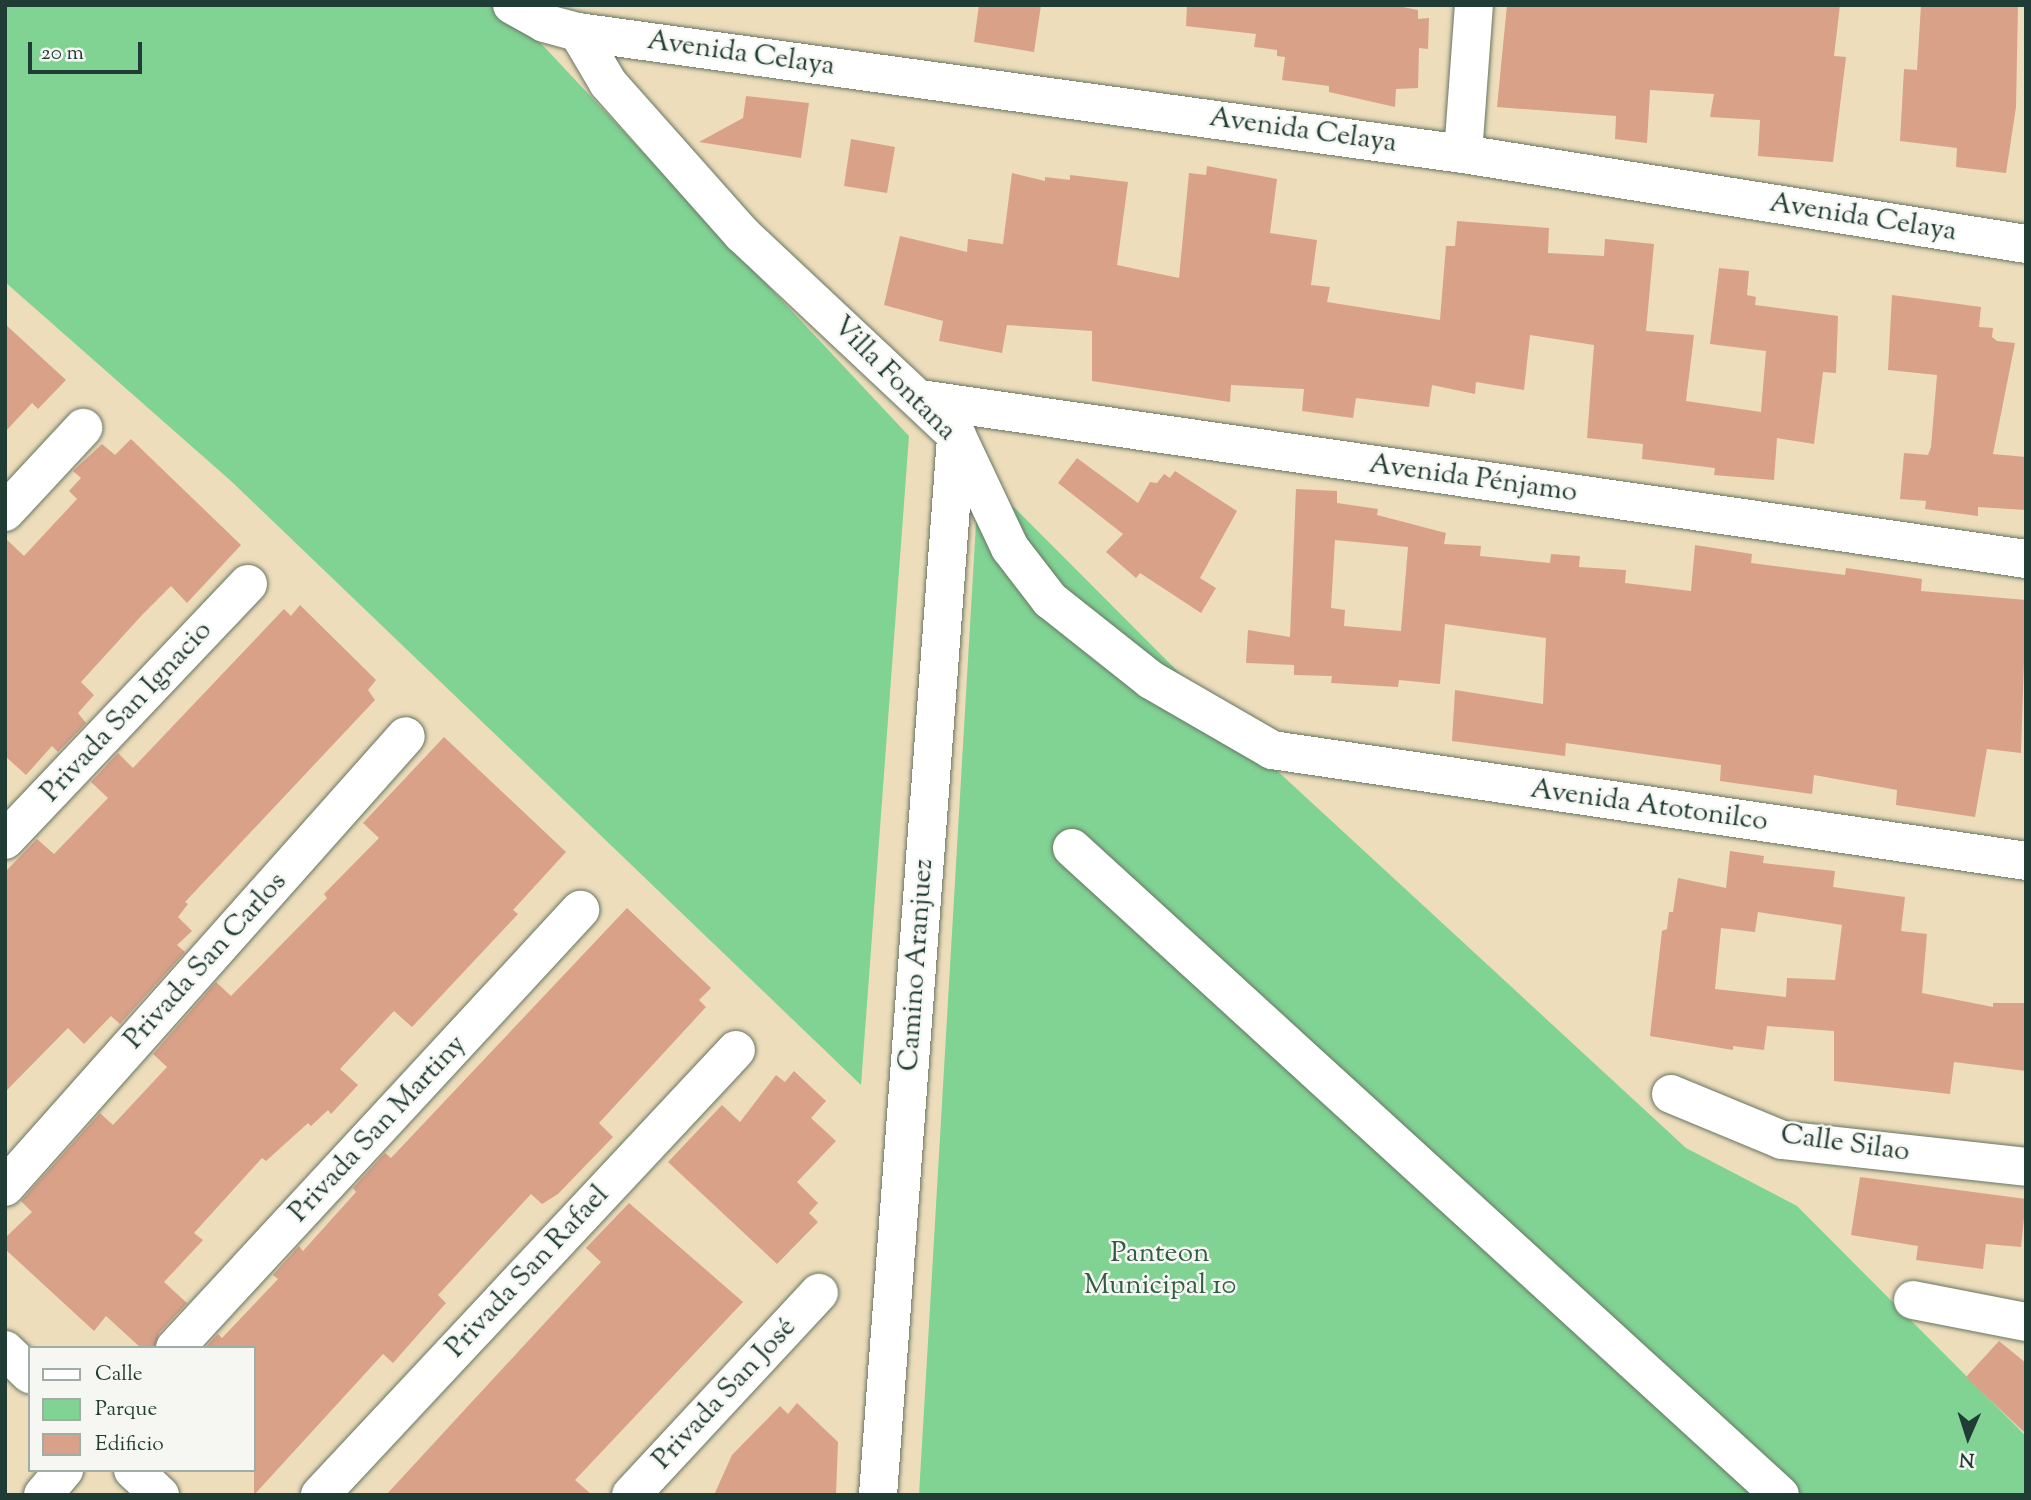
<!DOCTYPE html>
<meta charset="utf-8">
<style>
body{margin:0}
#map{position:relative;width:2031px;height:1500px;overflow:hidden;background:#edddbb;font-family:"Sorts Mill Goudy",serif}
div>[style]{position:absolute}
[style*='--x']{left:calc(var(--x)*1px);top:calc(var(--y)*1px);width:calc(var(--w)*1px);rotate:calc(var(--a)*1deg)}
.green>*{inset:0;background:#81d394}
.building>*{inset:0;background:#daa189}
.roads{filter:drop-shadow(0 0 2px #677563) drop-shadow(0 0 2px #677563)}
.minor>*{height:38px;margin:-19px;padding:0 19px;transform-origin:19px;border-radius:19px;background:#fff}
span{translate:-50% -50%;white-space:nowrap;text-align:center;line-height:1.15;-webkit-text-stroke:5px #f6f6f2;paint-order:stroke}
.street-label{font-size:28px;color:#1f3d34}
.park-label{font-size:28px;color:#335b47}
.frame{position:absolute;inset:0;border:7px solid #1f3d34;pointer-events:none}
.legend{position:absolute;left:28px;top:1346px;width:228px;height:126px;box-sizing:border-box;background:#f6f6f2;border:2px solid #a0aca6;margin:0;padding:9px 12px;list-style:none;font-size:21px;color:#1f3d34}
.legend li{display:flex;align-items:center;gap:14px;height:35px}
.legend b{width:35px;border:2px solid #a0aca6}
.north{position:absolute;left:1933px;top:1402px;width:70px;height:70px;-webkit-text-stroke:5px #f6f6f2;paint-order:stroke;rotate:183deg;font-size:19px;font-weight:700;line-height:28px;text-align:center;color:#1f3d34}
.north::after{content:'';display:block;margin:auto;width:24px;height:32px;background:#1f3d34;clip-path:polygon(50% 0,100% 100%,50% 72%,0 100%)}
.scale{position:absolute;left:28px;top:42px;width:114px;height:32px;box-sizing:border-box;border:4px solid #1f3d34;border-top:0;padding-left:9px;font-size:21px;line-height:24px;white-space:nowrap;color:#1f3d34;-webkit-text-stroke:5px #f6f6f2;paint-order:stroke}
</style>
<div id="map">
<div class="green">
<i style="clip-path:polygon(5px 5px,505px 5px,909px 436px,861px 1085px,231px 481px,5px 282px)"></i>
<i style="clip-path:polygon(979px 472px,1272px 766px,1686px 1148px,1797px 1206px,2026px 1436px,2026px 1495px,919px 1495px)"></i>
</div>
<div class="building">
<i style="clip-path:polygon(979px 5px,1041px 5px,1034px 52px,974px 42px)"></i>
<i style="clip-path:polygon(1187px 5px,1393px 5px,1418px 10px,1418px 19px,1429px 18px,1428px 49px,1419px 48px,1418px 88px,1396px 89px,1395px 107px,1329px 92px,1329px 86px,1282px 80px,1285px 57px,1277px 56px,1277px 50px,1254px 47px,1256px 34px,1186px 26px)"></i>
<i style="clip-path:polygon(1507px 5px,1840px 5px,1834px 56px,1846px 57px,1833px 162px,1758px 156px,1760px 120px,1710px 117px,1714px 94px,1650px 90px,1647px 143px,1615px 139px,1616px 116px,1497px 107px)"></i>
<i style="clip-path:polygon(1921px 5px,2018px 5px,2016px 107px,2006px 173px,1956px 167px,1957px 148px,1900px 141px,1904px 69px,1917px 70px)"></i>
<i style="clip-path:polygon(746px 96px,809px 103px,801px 158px,699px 142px,743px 118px)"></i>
<i style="clip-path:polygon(851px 139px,895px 147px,887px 193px,844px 186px)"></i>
<i style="clip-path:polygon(1207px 166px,1277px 179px,1270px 233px,1317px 240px,1311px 285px,1330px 287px,1327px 302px,1440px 320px,1446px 246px,1455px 246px,1457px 221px,1549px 228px,1548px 253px,1604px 256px,1605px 239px,1654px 244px,1646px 331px,1694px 335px,1686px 401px,1761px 412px,1766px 351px,1710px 344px,1719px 268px,1749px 271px,1747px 295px,1756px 297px,1755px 305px,1838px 316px,1836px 373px,1823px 372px,1814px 444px,1777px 438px,1774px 480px,1714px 475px,1715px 468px,1642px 459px,1643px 444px,1587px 438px,1594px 345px,1530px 335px,1524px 390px,1476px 382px,1475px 394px,1432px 385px,1429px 407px,1356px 398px,1353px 418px,1302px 411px,1304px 389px,1231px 385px,1230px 402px,1092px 381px,1092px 331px,1007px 325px,1002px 353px,939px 341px,943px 321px,884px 305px,900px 236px,967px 252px,968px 239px,1003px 244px,1012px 173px,1045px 181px,1045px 177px,1070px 180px,1070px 175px,1128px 182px,1117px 265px,1179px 278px,1189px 173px,1206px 175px)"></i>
<i style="clip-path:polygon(1892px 295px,1981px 307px,1979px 327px,1993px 328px,1992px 337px,1997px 341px,2015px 343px,1993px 454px,2026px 457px,2026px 510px,1978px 507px,1978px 516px,1925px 509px,1926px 501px,1900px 499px,1904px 453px,1928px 455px,1931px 447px,1937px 375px,1888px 370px)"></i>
<i style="clip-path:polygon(5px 324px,66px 380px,38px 409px,32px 403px,5px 432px)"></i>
<i style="clip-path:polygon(131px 439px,241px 545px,187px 603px,171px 586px,142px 615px,81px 682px,94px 695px,78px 713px,86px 723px,58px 752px,52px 746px,26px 775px,5px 756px,5px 538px,24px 556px,77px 499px,69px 491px,81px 478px,73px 471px,102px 444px,115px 455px)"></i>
<i style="clip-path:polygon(1077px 458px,1138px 503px,1150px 482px,1157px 483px,1164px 474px,1170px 478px,1175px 471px,1237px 511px,1200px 578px,1216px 588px,1201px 613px,1140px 573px,1136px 578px,1106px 552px,1123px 534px,1058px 483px)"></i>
<i style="clip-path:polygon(evenodd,1296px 489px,1337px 491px,1337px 503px,1378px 509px,1377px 515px,1446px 533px,1444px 544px,1481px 546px,1480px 556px,1550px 563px,1551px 554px,1580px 556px,1579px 567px,1626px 570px,1625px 583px,1691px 591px,1695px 545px,1752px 554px,1751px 563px,1845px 575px,1846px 568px,1922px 579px,1921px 591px,2026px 600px,2021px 753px,1987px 749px,1975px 817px,1896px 805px,1897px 790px,1814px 775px,1812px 794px,1720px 781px,1721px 765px,1566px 743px,1565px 756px,1452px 741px,1455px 690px,1543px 704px,1546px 638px,1445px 624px,1440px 684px,1399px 680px,1398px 687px,1331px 683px,1332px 676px,1294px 675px,1294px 665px,1246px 663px,1248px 630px,1290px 637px,1296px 489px,1335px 540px,1408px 547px,1401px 631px,1344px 626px,1345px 610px,1331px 608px,1335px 540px)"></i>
<i style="clip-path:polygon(300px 605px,376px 680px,368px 690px,375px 700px,185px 902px,188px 904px,178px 917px,192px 931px,177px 945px,185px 952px,120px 1024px,111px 1016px,84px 1044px,68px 1028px,5px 1092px,5px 872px,37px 839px,54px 854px,108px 798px,91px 782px,118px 753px,133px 768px,284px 609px,291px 616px)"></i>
<i style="clip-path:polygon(444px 737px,566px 852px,513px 910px,518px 914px,412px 1027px,394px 1011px,340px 1069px,358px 1085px,331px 1114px,328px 1110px,311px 1126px,308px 1123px,266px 1161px,262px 1158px,194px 1233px,203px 1240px,164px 1282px,187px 1303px,159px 1333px,154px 1348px,141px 1348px,106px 1316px,94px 1331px,5px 1249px,5px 1238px,32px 1212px,21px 1201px,100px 1113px,113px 1125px,167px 1067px,153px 1054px,216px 982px,231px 996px,327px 898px,324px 894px,379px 838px,363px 823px)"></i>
<i style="clip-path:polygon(evenodd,1730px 851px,1764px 856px,1763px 863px,1835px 871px,1833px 887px,1905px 897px,1901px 931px,1927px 934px,1922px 993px,1993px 1007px,1993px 1003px,2026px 1003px,2026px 1071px,1954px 1062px,1950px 1094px,1834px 1081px,1834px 1031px,1767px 1026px,1764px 1050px,1733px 1046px,1733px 1050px,1650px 1036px,1662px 931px,1667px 929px,1669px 912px,1673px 912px,1678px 878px,1726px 888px,1730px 851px,1758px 912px,1842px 925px,1835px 980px,1787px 978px,1786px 997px,1715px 989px,1721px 928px,1755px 932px,1758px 912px)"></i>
<i style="clip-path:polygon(627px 908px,711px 988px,699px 1000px,706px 1007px,599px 1123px,613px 1137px,558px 1194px,542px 1204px,531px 1194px,438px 1295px,446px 1303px,393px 1363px,383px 1354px,254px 1495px,254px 1348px,205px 1348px,218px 1334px,222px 1338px,278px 1279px,273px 1275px,299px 1246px,303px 1251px,356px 1192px,353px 1188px,385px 1153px,391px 1158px)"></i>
<i style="clip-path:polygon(794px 1071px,826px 1101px,811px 1118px,836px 1141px,797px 1182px,818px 1203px,809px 1213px,818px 1222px,777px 1264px,668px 1162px,722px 1105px,740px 1122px,776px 1075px,785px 1082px)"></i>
<i style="clip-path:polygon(1860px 1177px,2026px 1199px,2021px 1247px,1986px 1244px,1983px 1269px,1916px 1260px,1918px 1246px,1851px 1235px)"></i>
<i style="clip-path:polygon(629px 1203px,743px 1302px,575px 1480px,592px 1495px,386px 1495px,601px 1262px,586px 1248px)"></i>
<i style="clip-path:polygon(1999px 1341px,2026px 1363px,2026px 1434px,1966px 1377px)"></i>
<i style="clip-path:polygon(797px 1403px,838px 1442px,836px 1495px,714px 1495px,732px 1455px,780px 1406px,788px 1414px)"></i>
</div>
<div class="roads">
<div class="minor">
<i style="--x:512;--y:5;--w:37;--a:29"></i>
<i style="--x:544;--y:23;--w:35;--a:15"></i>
<i style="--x:578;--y:32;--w:59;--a:59.5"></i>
<i style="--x:608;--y:83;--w:202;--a:48.4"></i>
<i style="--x:742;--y:234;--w:295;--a:43.2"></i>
<i style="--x:957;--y:436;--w:124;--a:64.7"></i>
<i style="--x:1010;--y:548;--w:66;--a:52.4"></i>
<i style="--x:1050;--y:600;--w:129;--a:38.4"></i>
<i style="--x:1151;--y:680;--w:140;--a:30"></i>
<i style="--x:1272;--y:750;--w:762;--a:8.37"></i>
<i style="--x:578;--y:32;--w:893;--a:7.85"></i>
<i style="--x:1463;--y:154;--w:570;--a:9.08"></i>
<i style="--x:1463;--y:154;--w:149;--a:-85.8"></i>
<i style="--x:920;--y:399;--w:1118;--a:8.23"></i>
<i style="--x:5;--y:512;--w:115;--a:-47.1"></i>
<i style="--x:5;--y:840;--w:353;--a:-46.5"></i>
<i style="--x:1072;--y:848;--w:959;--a:42.42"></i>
<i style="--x:1671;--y:1094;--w:120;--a:22.5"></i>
<i style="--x:1782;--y:1140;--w:245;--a:6.3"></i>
<i style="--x:5;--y:1187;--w:603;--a:-48.36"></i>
<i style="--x:1913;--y:1300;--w:115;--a:11"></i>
<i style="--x:175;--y:1348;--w:597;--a:-47.24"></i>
<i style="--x:5;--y:1350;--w:35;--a:44"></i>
<i style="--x:133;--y:1470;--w:37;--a:43"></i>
<i style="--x:43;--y:1495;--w:33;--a:-50"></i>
<i style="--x:320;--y:1495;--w:609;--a:-46.93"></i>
<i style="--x:631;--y:1495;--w:276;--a:-47.1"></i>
<i style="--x:878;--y:1495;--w:1059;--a:-85.78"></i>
</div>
</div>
<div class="street-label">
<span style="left:741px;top:54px;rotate:8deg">Avenida Celaya</span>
<span style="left:1303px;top:131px;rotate:8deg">Avenida Celaya</span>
<span style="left:1863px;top:218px;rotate:9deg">Avenida Celaya</span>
<span style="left:894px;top:379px;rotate:45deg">Villa Fontana</span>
<span style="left:1473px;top:479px;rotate:8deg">Avenida Pénjamo</span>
<span style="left:127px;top:712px;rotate:-47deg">Privada San Ignacio</span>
<span style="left:1649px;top:806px;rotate:8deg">Avenida Atotonilco</span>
<span style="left:206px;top:961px;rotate:-48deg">Privada San Carlos</span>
<span style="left:917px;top:965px;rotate:-86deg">Camino Aranjuez</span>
<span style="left:378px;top:1129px;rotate:-47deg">Privada San Martiny</span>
<span style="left:1845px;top:1144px;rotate:8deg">Calle Silao</span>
<span style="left:528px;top:1272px;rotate:-47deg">Privada San Rafael</span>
<span style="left:725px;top:1394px;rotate:-47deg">Privada San José</span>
</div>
<div class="park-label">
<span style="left:1160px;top:1270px">Panteon<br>Municipal 10</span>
</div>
<div class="frame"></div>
<ul class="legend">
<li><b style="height:9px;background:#fff"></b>Calle</li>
<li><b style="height:19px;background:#81d394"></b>Parque</li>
<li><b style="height:19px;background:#daa189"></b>Edificio</li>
</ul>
<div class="north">N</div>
<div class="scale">20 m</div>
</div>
